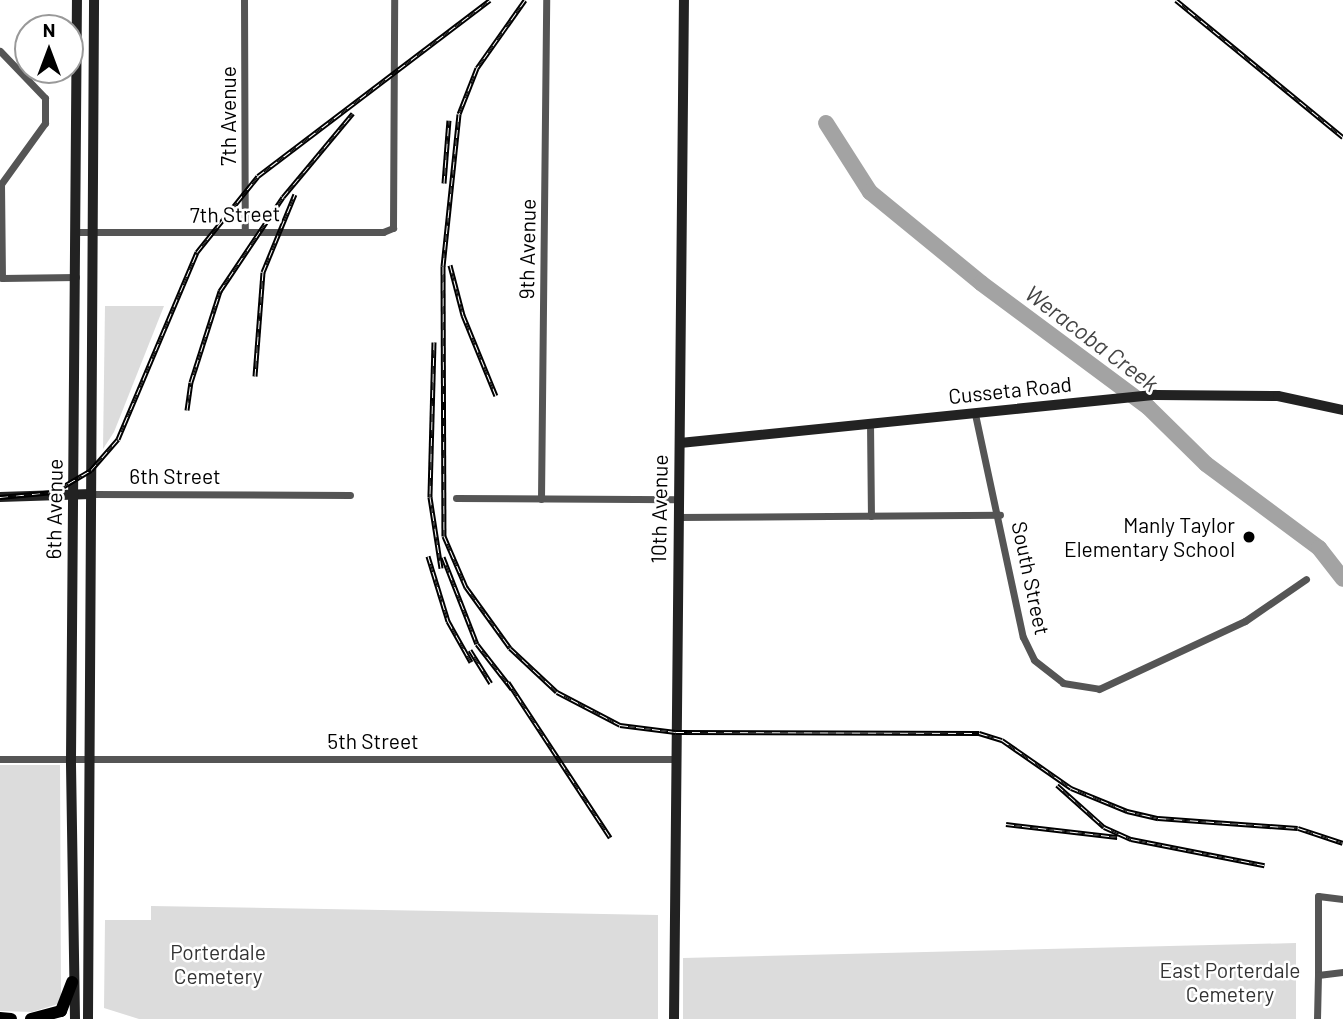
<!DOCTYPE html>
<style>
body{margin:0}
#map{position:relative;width:1343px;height:1019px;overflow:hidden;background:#fff;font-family:Barlow,sans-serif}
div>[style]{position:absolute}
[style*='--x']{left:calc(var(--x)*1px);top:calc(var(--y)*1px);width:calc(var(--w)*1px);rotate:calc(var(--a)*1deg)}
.green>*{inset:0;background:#dcdcdc}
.river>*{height:16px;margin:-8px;padding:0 8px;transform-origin:8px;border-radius:8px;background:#a3a3a3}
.street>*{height:7px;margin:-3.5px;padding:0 3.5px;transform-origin:3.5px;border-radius:3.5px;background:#555}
.secondary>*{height:10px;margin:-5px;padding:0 5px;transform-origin:5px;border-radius:5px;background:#222}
.highway>*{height:12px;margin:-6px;padding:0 6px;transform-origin:6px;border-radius:6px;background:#000}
.rail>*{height:5px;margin-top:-2.5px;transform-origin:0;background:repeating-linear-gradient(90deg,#fff 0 8px,#000 0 16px);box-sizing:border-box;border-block:2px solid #000}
.dots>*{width:19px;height:19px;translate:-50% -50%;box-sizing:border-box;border:4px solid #fff;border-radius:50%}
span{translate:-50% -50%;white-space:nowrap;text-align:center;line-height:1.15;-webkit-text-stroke:5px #fff;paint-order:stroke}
.street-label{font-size:21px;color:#000}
.poi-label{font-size:21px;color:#000}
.right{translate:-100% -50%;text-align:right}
.park-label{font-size:21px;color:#333}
.water-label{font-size:23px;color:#444;font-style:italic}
.north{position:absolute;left:14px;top:14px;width:70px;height:70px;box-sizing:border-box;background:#fff;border:2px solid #999;border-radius:50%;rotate:0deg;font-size:19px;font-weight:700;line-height:28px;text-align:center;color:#000}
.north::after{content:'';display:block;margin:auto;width:24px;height:32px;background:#000;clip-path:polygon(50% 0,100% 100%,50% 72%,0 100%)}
</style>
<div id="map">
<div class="green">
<i style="clip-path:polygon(105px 306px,164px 306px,114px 432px,103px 449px)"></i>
<i style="clip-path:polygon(0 765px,60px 765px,61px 995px,58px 1004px,32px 1012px,0 1011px)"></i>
<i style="clip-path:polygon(151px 906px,658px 915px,658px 1019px,139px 1019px,104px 1008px,105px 920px,151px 920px)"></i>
<i style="clip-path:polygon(1296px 943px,1296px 1019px,683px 1019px,683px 958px)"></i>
</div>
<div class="river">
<i style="--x:826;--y:123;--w:82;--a:57.5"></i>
<i style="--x:870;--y:192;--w:144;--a:39.3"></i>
<i style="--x:981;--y:283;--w:208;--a:36.6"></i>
<i style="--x:1148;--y:407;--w:81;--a:44.5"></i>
<i style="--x:1206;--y:464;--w:141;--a:36.6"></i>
<i style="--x:1319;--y:548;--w:39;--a:52"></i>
</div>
<div class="street">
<i style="--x:244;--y:0;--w:232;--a:89.8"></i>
<i style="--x:0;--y:51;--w:65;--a:46.2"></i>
<i style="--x:45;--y:98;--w:25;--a:90"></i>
<i style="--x:45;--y:123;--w:75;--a:125.8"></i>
<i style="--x:1;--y:184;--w:94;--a:89.4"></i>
<i style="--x:2;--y:278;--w:74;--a:-0.8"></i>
<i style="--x:76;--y:232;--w:307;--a:0"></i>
<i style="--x:383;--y:232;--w:11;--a:-22"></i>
<i style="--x:393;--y:228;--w:228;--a:-89.7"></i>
<i style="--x:975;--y:414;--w:228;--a:77.9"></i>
<i style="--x:1023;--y:637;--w:25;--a:64"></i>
<i style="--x:1034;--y:660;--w:37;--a:38"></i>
<i style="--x:1063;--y:683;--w:36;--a:9"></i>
<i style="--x:1099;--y:689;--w:161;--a:-25"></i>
<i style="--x:1245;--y:621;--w:74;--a:-34.5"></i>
<i style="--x:870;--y:423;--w:93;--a:89.4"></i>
<i style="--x:91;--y:494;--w:259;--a:0.2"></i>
<i style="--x:456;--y:498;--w:222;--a:0.3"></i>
<i style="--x:541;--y:499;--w:499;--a:-89.4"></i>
<i style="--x:678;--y:517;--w:322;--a:-0.4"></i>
<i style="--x:0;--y:759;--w:676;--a:0"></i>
<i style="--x:1343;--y:899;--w:25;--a:-173"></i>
<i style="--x:1318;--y:896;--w:79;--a:90"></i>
<i style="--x:1318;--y:975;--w:25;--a:-7"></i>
<i style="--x:1317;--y:1019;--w:44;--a:-88.7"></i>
</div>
<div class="secondary">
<i style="--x:680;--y:443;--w:478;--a:-5.8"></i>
<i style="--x:1156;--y:395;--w:122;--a:0.5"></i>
<i style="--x:1278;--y:396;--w:66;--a:12.2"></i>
<i style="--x:0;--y:497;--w:91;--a:-1.9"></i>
<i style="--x:75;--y:1019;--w:260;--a:-90.9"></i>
<i style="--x:71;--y:759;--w:759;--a:-89.55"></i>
<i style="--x:88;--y:1019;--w:1019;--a:-89.66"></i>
<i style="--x:674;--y:1019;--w:1019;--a:-89.44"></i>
</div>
<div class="highway">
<i style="--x:0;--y:1018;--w:11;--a:5"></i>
<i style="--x:31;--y:1019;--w:31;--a:-15"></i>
<i style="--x:61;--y:1011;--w:31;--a:-69"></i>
</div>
<div class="rail">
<i style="--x:525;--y:0;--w:83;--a:125.2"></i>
<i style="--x:477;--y:68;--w:49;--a:111.4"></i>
<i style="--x:459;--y:114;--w:153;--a:96"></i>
<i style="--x:443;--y:266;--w:270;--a:89.8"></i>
<i style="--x:444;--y:536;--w:56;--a:66.7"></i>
<i style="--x:466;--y:587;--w:75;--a:54.2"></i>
<i style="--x:510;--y:648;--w:64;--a:43.1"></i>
<i style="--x:557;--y:692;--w:71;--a:27.6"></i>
<i style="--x:620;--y:725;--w:56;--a:7.1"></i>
<i style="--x:676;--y:732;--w:303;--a:0.2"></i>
<i style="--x:979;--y:733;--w:24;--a:17"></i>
<i style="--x:1002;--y:740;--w:84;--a:34.8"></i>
<i style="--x:1071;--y:788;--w:61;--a:22.3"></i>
<i style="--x:1127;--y:811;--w:32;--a:13"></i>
<i style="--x:1158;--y:818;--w:140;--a:4.1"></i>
<i style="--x:1298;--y:828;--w:47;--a:18.4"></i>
<i style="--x:1176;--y:0;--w:216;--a:39.4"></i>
<i style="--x:444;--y:183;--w:63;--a:-85.5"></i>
<i style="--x:450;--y:265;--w:52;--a:75.4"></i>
<i style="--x:463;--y:315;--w:87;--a:67.8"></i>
<i style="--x:434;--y:342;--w:155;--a:91.5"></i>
<i style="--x:430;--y:497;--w:72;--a:81.2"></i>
<i style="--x:255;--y:376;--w:104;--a:-85.6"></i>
<i style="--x:263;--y:272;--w:84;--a:-67.7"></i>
<i style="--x:187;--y:410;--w:28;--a:-82"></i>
<i style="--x:191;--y:382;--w:96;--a:-72.3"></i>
<i style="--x:220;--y:291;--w:113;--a:-56.2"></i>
<i style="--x:283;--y:197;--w:109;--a:-50.2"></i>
<i style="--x:0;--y:497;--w:54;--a:-5.3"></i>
<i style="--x:54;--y:492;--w:43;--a:-30.7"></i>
<i style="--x:91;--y:470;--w:41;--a:-48.9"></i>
<i style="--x:118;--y:439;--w:203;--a:-67.1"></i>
<i style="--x:197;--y:252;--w:97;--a:-51.2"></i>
<i style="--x:258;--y:176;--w:291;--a:-37.2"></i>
<i style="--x:428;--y:556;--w:68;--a:72.9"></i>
<i style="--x:448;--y:621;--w:47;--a:60.7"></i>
<i style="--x:443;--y:557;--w:93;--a:68.7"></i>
<i style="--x:477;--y:644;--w:57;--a:52.1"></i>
<i style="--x:470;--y:650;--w:39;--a:58"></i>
<i style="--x:508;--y:682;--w:186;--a:56.7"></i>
<i style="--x:1057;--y:785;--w:63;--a:41.8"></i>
<i style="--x:1104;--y:827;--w:30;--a:24"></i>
<i style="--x:1131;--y:839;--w:136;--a:11.1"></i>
<i style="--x:1006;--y:824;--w:112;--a:6.7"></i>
</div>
<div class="dots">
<i style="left:1249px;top:537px;background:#000"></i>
</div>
<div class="street-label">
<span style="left:228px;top:116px;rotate:-90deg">7th Avenue</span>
<span style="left:235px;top:214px;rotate:-1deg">7th Street</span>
<span style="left:527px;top:249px;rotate:-89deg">9th Avenue</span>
<span style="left:1010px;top:390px;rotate:-6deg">Cusseta Road</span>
<span style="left:175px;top:476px">6th Street</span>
<span style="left:54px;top:509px;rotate:-89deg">6th Avenue</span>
<span style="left:659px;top:509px;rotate:-89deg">10th Avenue</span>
<span style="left:1031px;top:578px;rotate:78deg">South Street</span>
<span style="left:373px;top:741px">5th Street</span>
</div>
<div class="poi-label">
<span class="right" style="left:1235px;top:537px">Manly Taylor<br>Elementary School</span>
</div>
<div class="park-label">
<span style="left:218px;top:964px">Porterdale<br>Cemetery</span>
<span style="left:1230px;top:982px">East Porterdale<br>Cemetery</span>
</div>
<div class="water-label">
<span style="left:1092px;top:338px;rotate:37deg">Weracoba Creek</span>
</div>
<div class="north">N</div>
</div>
